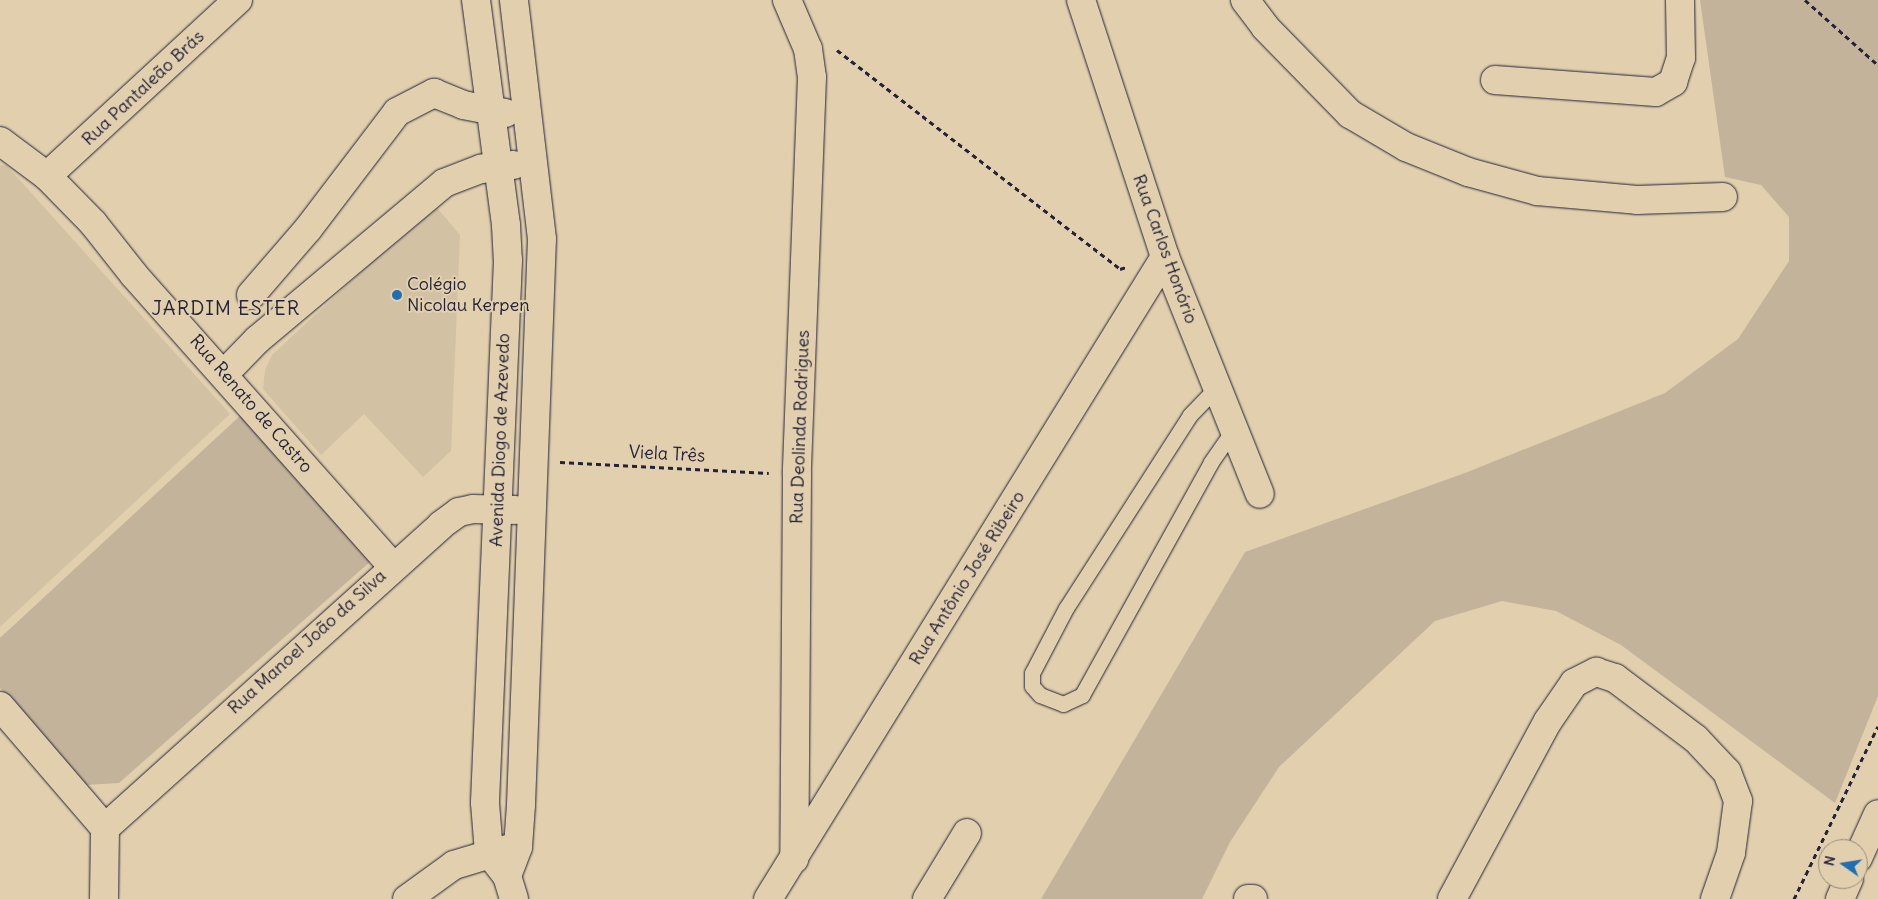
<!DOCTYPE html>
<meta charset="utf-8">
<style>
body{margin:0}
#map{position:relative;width:1878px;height:899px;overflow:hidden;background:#e2cfad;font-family:Delius,sans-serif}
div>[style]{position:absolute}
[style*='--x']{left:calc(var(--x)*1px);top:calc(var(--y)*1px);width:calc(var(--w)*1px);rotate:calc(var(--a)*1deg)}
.built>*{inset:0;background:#d3c1a4}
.green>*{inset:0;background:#c3b39a}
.path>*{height:3px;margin-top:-1.5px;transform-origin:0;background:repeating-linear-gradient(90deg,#22223b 0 5px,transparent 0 9px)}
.roads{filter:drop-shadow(0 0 1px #22223b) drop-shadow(0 0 1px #22223b)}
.service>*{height:15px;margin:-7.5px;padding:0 7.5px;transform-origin:7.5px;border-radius:7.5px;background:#e2cfad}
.minor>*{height:28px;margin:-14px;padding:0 14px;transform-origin:14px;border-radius:14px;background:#e2cfad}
.motorway>*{height:28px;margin:-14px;padding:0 14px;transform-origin:14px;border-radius:14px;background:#e2cfad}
.dots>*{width:14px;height:14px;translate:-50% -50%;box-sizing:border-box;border:2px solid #e2cfad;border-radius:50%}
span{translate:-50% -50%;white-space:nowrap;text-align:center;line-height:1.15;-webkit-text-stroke:4px #e2cfad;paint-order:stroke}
.street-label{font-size:18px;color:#22223b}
.poi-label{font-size:18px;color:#22223b}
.left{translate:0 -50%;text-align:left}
.quarter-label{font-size:20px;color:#22223b;letter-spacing:1px}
.north{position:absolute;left:1818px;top:839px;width:50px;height:50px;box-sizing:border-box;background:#e2cfad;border:1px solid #958a7f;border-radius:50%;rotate:283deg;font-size:14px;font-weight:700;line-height:20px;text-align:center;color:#22223b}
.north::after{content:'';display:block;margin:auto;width:18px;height:22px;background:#1f6fb2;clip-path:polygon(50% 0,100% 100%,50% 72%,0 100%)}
</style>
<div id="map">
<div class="built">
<i style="clip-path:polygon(0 165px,7px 166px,230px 414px,0 627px)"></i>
<i style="clip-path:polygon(434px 204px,460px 235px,451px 451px,423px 477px,364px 414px,321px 455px,263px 389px,265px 370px,272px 355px)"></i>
</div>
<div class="green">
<i style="clip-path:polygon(1700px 0,1878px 0,1878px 696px,1835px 803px,1621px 645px,1556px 611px,1502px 601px,1435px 621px,1279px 767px,1230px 842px,1202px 899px,1041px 899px,1245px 552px,1465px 473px,1665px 393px,1738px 339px,1789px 261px,1789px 217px,1761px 185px,1725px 177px)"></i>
<i style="clip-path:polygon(242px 414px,371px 561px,119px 783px,84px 785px,0 688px,0 638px)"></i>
</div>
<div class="path">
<i style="--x:1805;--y:0;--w:98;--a:41.7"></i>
<i style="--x:837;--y:50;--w:358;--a:37.7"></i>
<i style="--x:1120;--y:269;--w:6;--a:-18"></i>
<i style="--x:560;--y:462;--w:209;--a:3"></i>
<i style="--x:1794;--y:899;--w:192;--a:-64.1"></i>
</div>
<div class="roads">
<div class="service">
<i style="--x:1217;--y:387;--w:39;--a:134"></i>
<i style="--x:1190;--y:415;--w:229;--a:122.7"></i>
<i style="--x:1066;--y:608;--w:73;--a:117.6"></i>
<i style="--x:1032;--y:673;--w:13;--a:90"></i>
<i style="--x:1032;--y:686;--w:12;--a:48"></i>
<i style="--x:1040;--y:695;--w:25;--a:21"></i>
<i style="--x:1063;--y:704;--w:21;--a:-25"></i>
<i style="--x:1082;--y:695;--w:266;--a:-61"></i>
<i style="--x:1211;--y:462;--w:40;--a:-55.1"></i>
</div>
<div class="minor">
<i style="--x:476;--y:0;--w:227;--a:82.4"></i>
<i style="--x:506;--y:225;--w:35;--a:87"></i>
<i style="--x:508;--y:260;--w:543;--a:92.43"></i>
<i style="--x:485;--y:803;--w:50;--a:85.4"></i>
<i style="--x:489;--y:853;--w:29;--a:52"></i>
<i style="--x:507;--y:876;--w:24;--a:73"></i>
<i style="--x:787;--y:0;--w:53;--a:66.8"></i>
<i style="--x:808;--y:49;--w:28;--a:82"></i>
<i style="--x:812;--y:77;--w:397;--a:92.2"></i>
<i style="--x:797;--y:474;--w:385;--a:90.4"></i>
<i style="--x:1081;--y:0;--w:270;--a:71.9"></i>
<i style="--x:1165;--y:257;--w:255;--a:68.2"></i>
<i style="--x:1245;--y:0;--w:34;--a:53"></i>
<i style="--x:1265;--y:27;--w:122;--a:45.7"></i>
<i style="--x:1350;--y:114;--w:65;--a:30.5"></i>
<i style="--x:1406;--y:147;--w:67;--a:22"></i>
<i style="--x:1468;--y:172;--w:72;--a:15.4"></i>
<i style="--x:1537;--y:191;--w:100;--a:5.1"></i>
<i style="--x:1637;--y:200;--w:86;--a:-2"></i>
<i style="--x:1495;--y:80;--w:161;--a:4.3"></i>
<i style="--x:1656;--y:92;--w:20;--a:-30"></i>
<i style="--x:1673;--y:82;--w:25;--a:-72"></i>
<i style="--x:1681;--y:58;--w:58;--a:-91"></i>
<i style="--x:0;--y:141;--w:59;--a:36.7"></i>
<i style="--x:47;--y:176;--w:66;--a:45.6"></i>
<i style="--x:93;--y:223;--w:66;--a:51.7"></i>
<i style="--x:134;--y:275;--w:389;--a:48.4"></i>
<i style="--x:47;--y:176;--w:260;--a:-42.7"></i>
<i style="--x:251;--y:295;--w:87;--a:-49.2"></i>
<i style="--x:308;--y:229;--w:147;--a:-52.7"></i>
<i style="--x:397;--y:112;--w:42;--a:-27.2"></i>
<i style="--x:434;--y:93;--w:31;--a:22"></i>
<i style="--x:463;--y:105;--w:43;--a:10.8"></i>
<i style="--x:225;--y:373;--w:46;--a:-45.9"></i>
<i style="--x:257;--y:340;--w:244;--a:-40"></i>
<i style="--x:444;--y:183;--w:40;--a:-21"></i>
<i style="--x:481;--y:169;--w:33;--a:-7"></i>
<i style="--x:0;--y:706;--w:161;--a:49.3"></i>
<i style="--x:105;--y:828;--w:71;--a:90.8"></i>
<i style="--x:105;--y:828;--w:452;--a:-42"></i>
<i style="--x:441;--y:525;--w:22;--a:-36"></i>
<i style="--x:459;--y:512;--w:14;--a:-12"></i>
<i style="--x:473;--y:509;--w:42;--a:1.4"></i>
<i style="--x:507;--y:876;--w:31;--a:-69"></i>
<i style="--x:518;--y:847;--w:42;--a:-85.9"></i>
<i style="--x:521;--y:805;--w:566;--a:-87.88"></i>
<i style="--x:542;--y:239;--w:241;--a:-96.7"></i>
<i style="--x:407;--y:899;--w:58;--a:-35.9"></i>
<i style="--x:454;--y:865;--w:55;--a:-16.8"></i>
<i style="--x:768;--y:899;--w:755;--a:-58.27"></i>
<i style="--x:927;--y:899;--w:77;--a:-58.8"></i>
<i style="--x:1248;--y:899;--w:5;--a:0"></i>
<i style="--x:1452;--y:899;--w:202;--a:-61.7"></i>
<i style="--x:1548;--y:721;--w:46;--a:-55.6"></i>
<i style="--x:1574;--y:683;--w:25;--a:-27"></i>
<i style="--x:1596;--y:672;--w:20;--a:18"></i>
<i style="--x:1615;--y:678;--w:101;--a:37"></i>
<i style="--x:1696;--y:739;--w:45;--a:46.8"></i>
<i style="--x:1727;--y:772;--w:31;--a:69"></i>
<i style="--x:1738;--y:801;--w:52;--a:97.7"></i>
<i style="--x:1731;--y:853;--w:49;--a:109.2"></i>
</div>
<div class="motorway">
<i style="--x:1858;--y:858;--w:48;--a:-65.6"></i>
<i style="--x:1840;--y:899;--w:22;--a:-66"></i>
</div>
</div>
<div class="dots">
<i style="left:397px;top:295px;background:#1f6fb2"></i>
</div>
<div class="street-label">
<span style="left:143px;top:88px;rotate:-43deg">Rua Pantaleão Brás</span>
<span style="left:1165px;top:249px;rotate:70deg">Rua Carlos Honório</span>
<span style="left:251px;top:404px;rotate:49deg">Rua Renato de Castro</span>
<span style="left:800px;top:427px;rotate:-88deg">Rua Deolinda Rodrigues</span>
<span style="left:500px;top:440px;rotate:-88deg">Avenida Diogo de Azevedo</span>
<span style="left:667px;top:454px;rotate:3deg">Viela Três</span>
<span style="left:967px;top:578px;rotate:-58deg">Rua Antônio José Ribeiro</span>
<span style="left:307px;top:642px;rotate:-42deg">Rua Manoel João da Silva</span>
</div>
<div class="poi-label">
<span class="left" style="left:407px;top:295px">Colégio<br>Nicolau Kerpen</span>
</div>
<div class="quarter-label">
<span style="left:226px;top:307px">JARDIM ESTER</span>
</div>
<div class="north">N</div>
</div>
